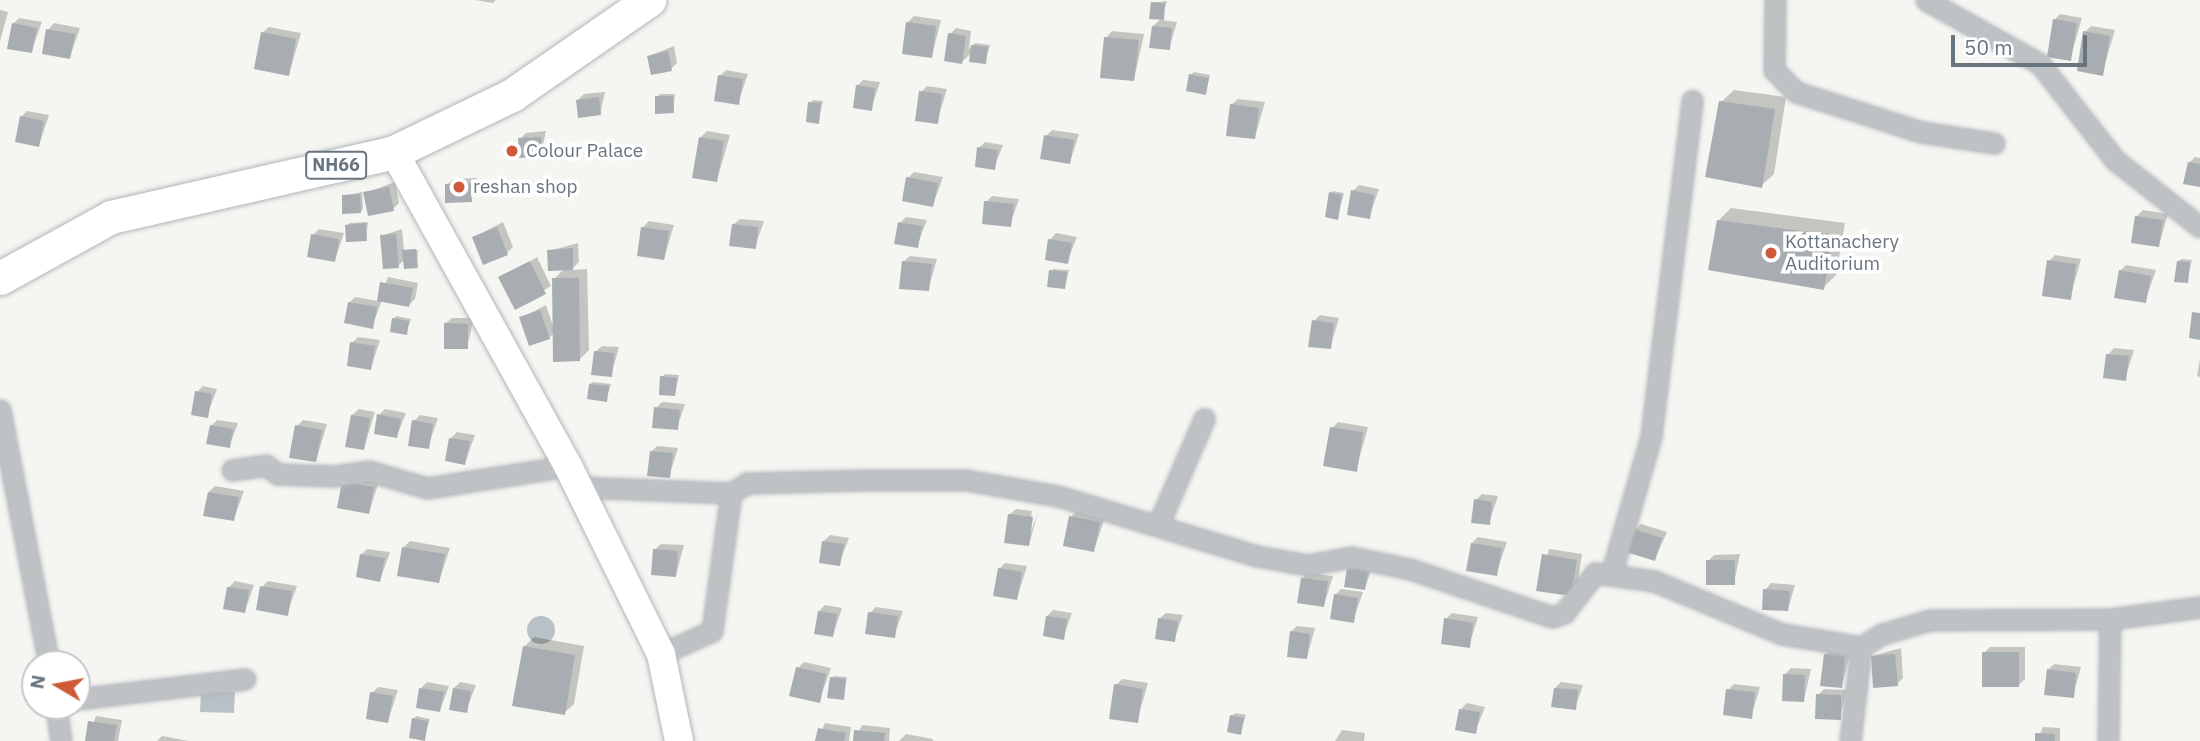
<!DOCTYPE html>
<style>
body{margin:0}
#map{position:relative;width:2200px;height:741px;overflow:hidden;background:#f5f5f2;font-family:"IBM Plex Sans",sans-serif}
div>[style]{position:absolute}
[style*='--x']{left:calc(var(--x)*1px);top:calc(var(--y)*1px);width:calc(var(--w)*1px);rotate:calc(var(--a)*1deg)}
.water>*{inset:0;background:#b8c1c5}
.round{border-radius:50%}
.shadow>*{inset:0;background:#0003}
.building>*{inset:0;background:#a7adb1}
.roads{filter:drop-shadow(0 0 2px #b1b6b9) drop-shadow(0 0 2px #b1b6b9)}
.minor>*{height:19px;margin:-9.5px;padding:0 9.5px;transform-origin:9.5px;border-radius:9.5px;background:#bfc2c5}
.secondary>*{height:28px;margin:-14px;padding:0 14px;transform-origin:14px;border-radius:14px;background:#fff}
.trunk>*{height:33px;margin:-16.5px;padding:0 16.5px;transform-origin:16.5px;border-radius:16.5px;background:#fff}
.dots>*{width:19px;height:19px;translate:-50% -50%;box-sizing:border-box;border:4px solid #fff;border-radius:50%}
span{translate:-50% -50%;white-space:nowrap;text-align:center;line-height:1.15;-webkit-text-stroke:7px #fff;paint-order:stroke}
.shield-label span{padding:2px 5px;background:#fff;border:2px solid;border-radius:5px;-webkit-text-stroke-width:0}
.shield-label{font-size:18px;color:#68757f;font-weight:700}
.poi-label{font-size:19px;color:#68757f}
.left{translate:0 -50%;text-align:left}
.north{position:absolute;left:21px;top:650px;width:70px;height:70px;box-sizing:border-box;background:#fff;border:2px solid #c3c8cc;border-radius:50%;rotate:280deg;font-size:19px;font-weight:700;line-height:28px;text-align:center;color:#68757f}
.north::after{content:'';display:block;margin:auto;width:24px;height:32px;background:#ce5a39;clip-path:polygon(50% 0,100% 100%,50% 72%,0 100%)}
.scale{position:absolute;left:1951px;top:35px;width:136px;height:32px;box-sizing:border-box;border:4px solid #68757f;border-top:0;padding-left:9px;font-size:21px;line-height:24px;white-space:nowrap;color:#68757f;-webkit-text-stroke:5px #fff;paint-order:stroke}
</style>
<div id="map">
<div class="water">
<i class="round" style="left:527px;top:616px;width:28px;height:28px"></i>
<i style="clip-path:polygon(201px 691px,235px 692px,234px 713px,200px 712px)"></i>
</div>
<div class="shadow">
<i style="clip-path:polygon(475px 0,496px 0,493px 3px)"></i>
<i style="clip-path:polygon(1167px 1px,1161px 20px,1177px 22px,1169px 49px,1153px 26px,1162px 18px,1152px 3px)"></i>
<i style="clip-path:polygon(0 10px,8px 12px,0 41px)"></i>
<i style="clip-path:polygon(2060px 14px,2082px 18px,2070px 59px,2054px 20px)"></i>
<i style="clip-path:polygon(914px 16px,941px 20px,932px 56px,908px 22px)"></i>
<i style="clip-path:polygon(19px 18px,42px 22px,31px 52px,13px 24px)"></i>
<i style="clip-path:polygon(54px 23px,80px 28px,70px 57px,48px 30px)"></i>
<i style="clip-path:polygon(2091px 26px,2115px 30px,2102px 74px,2085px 32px)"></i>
<i style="clip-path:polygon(269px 27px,301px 33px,289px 74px,262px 33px)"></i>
<i style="clip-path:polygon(956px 28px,971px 31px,969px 49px,975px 43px,990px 45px,985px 62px,972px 52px,962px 62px,950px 34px)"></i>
<i style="clip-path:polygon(1112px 31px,1144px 34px,1134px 80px,1106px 38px)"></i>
<i style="clip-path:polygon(674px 46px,677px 63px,671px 69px,649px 56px)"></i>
<i style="clip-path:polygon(726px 70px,748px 74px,738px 103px,720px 76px)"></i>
<i style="clip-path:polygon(1194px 72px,1210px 75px,1205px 93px,1191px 75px)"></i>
<i style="clip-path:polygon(863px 80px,880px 82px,871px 109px,857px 86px)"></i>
<i style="clip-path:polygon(927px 86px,947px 89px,937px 122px,921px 92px)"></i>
<i style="clip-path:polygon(1734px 90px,1786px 97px,1774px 174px,1761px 186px,1721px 102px)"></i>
<i style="clip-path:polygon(605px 92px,600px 114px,578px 100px,584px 94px)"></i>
<i style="clip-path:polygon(675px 94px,673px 112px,657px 97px,660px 94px)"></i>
<i style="clip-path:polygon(1238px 99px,1265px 102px,1255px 137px,1231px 105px)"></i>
<i style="clip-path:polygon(813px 100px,823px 101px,818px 122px,810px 103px)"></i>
<i style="clip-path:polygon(27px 111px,49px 115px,39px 145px,21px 117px)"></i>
<i style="clip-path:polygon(1052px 130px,1079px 134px,1070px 162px,1046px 136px)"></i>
<i style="clip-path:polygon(546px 131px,541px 155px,520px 139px,526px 133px)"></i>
<i style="clip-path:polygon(707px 131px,730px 135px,717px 180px,701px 137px)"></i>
<i style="clip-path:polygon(985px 142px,1003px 145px,994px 168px,979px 148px)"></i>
<i style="clip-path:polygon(2195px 157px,2200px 158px,2200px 185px,2189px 163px)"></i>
<i style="clip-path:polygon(914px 172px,943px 177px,933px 205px,908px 178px)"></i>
<i style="clip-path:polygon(477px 178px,471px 201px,447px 185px,453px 179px)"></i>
<i style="clip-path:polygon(395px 182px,399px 203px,393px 209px,365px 193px)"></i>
<i style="clip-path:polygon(1359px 185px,1379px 189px,1369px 218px,1353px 191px)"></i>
<i style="clip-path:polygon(1333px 191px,1344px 193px,1337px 218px,1331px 193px)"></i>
<i style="clip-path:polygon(362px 192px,363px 209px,360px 212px,343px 196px)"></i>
<i style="clip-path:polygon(992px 196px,1019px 199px,1010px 225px,986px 202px)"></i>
<i style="clip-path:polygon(1731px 208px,1845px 223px,1836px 275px,1823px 288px,1719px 220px)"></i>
<i style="clip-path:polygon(2143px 210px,2168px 214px,2159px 245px,2136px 217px)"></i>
<i style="clip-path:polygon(906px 217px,927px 220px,917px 246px,900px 223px)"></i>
<i style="clip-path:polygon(740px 219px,764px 221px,755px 247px,733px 225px)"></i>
<i style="clip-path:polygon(649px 221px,674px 225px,664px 259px,643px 227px)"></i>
<i style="clip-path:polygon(368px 222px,366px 239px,347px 225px,350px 223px)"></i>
<i style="clip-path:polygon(503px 222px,513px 247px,507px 253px,474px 237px)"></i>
<i style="clip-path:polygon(319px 229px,344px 233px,335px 260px,313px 235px)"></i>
<i style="clip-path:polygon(402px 229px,404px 251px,418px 250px,417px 266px,405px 259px,398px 266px,381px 236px)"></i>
<i style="clip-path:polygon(1056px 233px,1077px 237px,1067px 262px,1050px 240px)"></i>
<i style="clip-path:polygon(578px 243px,579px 262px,571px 270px,587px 269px,589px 350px,579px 360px,555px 332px,549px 338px,521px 318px,546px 305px,554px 329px,554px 279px,565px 268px,549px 251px)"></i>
<i style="clip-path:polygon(2055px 255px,2081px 259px,2070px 298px,2049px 261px)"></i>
<i style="clip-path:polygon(910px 256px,937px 259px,928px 290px,903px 262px)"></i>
<i style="clip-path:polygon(537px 257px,551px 286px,515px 308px,501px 278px)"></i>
<i style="clip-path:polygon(2181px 259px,2192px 260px,2187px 281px,2179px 261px)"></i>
<i style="clip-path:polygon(2126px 265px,2156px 270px,2145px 301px,2120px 271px)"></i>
<i style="clip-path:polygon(1053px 269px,1069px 270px,1065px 287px,1051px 271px)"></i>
<i style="clip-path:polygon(388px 277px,418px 283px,415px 299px,409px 305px,382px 300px,372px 327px,349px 303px,355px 297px,378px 301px)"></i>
<i style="clip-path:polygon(1320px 315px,1339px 318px,1330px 348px,1314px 321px)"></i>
<i style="clip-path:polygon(396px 316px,411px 319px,406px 333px,394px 319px)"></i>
<i style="clip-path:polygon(452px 318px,474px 318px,467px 347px,445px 324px)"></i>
<i style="clip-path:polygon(358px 337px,380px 340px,371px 368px,352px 343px)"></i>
<i style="clip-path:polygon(602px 346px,619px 347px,611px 376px,595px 352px)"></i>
<i style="clip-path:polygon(2114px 348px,2134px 350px,2125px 379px,2108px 355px)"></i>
<i style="clip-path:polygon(2200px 359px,2200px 377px,2197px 376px)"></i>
<i style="clip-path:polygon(665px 374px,679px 375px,675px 395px,662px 377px)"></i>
<i style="clip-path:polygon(593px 382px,611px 384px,606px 400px,590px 384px)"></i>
<i style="clip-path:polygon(203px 386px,217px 389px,207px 416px,197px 392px)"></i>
<i style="clip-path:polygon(662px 402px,685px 404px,677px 428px,656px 408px)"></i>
<i style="clip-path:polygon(359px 409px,375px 412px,364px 448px,352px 415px)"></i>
<i style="clip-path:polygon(385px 409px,406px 413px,397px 436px,379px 415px)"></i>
<i style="clip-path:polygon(420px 415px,438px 418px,428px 447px,414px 421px)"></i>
<i style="clip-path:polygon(217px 420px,238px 423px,229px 447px,211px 426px)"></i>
<i style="clip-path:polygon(303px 420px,327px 424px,316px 461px,297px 426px)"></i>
<i style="clip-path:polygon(1338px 422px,1368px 427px,1356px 470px,1332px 428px)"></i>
<i style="clip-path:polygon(457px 432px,475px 435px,465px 463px,451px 438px)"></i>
<i style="clip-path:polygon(657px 446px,678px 448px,669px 477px,651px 452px)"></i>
<i style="clip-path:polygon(349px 476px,379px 482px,369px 512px,339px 507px)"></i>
<i style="clip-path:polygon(215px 486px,244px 491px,234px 519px,209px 492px)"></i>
<i style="clip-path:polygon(1482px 494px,1498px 496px,1489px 523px,1476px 500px)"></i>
<i style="clip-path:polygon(1016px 509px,1032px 511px,1028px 540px,1038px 512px,1029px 545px,1009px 515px)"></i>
<i style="clip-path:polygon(1077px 511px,1105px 517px,1094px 550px,1071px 517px)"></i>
<i style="clip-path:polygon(1641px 524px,1667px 532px,1655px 559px,1635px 530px)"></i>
<i style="clip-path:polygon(830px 535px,849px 538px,839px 564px,824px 541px)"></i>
<i style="clip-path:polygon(1478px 537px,1507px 542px,1496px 574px,1472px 543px)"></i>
<i style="clip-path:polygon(410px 541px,450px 548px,439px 581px,404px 547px)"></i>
<i style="clip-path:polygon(661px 544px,684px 545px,676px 575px,654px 550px)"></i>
<i style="clip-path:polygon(367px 549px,390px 552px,380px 580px,361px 555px)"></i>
<i style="clip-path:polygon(1549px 549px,1582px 554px,1577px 588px,1538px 589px)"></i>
<i style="clip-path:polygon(1740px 554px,1734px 583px,1708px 561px,1714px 555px)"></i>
<i style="clip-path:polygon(1005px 563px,1027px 566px,1017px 598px,999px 569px)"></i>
<i style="clip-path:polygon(1355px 563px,1373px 565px,1365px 588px,1349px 569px)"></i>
<i style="clip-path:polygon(1308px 573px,1333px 576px,1324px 605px,1302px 579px)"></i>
<i style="clip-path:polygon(235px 581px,254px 585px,245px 611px,229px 587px)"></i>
<i style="clip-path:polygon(268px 581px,297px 586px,287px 614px,262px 587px)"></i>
<i style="clip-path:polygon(1771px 583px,1795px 585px,1788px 609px,1765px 590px)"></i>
<i style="clip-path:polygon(1341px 589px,1363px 592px,1353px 621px,1335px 595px)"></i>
<i style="clip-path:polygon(825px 605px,842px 608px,833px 635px,819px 611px)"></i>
<i style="clip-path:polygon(876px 607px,903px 611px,894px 636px,870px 613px)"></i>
<i style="clip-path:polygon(1053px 610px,1072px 613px,1063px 638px,1047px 616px)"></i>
<i style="clip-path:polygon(1166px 613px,1183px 615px,1174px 640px,1159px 619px)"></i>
<i style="clip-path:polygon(1452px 613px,1478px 617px,1469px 646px,1446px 619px)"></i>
<i style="clip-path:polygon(1297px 626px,1315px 628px,1307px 657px,1291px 632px)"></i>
<i style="clip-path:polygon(534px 637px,584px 646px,574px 704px,564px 713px,524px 647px)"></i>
<i style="clip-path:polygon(1990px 647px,2025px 647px,2025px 679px,2019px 685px,1984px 653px)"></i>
<i style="clip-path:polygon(1901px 648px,1903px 678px,1897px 684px,1872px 656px)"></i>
<i style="clip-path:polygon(1831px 649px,1851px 651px,1842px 686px,1825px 655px)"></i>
<i style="clip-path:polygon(804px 662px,831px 668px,819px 701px,798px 668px)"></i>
<i style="clip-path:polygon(2054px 664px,2081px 667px,2073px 696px,2048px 670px)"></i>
<i style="clip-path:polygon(1791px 668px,1811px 669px,1804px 700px,1785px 674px)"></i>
<i style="clip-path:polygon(834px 676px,847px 677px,843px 698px,830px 680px)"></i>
<i style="clip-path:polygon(1122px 679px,1148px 683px,1137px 721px,1116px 685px)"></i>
<i style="clip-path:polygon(427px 682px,449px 686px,440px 710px,421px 688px)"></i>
<i style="clip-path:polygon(460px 682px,476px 685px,466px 711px,454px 688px)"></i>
<i style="clip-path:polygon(1561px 682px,1583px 685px,1575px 708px,1555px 688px)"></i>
<i style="clip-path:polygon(1734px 684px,1760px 687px,1751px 717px,1728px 690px)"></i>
<i style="clip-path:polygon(378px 687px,398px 690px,388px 721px,372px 693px)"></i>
<i style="clip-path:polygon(1824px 689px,1847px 690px,1840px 718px,1818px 695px)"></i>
<i style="clip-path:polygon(1467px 703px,1485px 707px,1475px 732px,1461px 709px)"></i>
<i style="clip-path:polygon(1235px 713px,1246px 715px,1240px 733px,1232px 716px)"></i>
<i style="clip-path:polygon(96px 716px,122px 720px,118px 741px,87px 741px)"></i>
<i style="clip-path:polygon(416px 716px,430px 719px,424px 739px,414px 719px)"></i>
<i style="clip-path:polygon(825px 723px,851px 727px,849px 741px,817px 741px)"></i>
<i style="clip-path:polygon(862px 725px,890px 728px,889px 741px,855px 741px)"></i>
<i style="clip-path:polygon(2043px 727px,2060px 728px,2060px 741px,2037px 741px)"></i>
<i style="clip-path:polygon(1342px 730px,1365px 733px,1364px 741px,1335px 741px)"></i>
<i style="clip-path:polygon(906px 734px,933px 739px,933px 741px,899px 741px)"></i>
<i style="clip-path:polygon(162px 736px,189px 741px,157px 741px)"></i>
</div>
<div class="building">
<i style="clip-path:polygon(1151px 2px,1165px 3px,1164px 20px,1149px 19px)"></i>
<i style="clip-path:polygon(2053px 19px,2077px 23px,2071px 61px,2047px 57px)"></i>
<i style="clip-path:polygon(906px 22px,936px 26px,932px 58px,902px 54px)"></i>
<i style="clip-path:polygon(12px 23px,37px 28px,32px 53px,7px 49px)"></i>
<i style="clip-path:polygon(1152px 26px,1172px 28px,1170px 50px,1149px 48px)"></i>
<i style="clip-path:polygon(46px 29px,75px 34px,70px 59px,42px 54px)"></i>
<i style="clip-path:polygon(2083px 31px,2110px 36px,2103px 76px,2077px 71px)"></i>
<i style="clip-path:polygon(261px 32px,296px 39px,289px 76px,254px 69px)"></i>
<i style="clip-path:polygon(948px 33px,966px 36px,962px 64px,944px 61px)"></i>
<i style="clip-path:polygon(1104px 37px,1139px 40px,1134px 81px,1100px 78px)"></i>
<i style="clip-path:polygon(971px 45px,988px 47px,986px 64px,969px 62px)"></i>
<i style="clip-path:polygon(668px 51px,672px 71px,651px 75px,647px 56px)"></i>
<i style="clip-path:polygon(1189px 74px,1209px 78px,1206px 95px,1186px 91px)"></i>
<i style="clip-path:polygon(718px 75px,743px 79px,739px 105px,714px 101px)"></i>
<i style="clip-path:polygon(856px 85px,875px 88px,872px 111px,853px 108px)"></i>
<i style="clip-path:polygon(919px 91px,942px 94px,938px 124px,915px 121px)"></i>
<i style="clip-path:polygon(655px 96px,673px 96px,674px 113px,655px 114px)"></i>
<i style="clip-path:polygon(599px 97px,601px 115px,578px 118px,576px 100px)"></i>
<i style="clip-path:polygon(1719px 101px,1775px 109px,1762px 188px,1705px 177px)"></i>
<i style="clip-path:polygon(808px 102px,821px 103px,819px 124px,806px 122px)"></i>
<i style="clip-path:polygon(1230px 104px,1259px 108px,1255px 139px,1226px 136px)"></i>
<i style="clip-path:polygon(20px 116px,44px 121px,39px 147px,15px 142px)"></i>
<i style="clip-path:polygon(1044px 135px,1074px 140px,1070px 164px,1040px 159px)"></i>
<i style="clip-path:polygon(541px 137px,542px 157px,519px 158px,518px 138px)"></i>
<i style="clip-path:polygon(699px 137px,724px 141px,717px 182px,692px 178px)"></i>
<i style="clip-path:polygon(977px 147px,998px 150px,995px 170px,975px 167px)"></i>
<i style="clip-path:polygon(2188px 162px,2200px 164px,2200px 187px,2183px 184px)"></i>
<i style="clip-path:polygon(906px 177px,938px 183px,933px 207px,902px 201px)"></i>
<i style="clip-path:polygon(471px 183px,472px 202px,445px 203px,445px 184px)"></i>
<i style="clip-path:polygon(389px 187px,394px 211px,368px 216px,363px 192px)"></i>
<i style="clip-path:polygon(1351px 190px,1374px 195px,1370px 219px,1347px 215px)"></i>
<i style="clip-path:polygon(1329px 192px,1342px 195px,1338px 220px,1325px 217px)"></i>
<i style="clip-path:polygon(360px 194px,361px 213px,342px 214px,342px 195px)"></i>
<i style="clip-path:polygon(984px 201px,1014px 204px,1011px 227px,982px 224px)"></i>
<i style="clip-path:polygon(2135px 216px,2163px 220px,2159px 247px,2131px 243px)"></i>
<i style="clip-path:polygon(1717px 220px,1833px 235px,1824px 290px,1708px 270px)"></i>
<i style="clip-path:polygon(898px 222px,922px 226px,918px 248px,894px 244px)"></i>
<i style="clip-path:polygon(366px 223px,367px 241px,346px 242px,345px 225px)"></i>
<i style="clip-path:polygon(732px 224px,758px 227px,756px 249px,729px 246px)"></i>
<i style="clip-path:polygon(497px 227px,508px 255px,483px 265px,472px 237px)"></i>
<i style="clip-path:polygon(641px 227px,669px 231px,664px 260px,637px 256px)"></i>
<i style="clip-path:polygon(311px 234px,339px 239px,335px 262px,307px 257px)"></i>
<i style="clip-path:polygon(396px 234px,399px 268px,383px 269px,380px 235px)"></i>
<i style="clip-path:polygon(1048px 239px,1072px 243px,1068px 264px,1045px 260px)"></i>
<i style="clip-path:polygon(573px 248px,573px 270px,548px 271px,547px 250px)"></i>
<i style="clip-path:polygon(416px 249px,418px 268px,404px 269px,402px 250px)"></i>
<i style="clip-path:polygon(2047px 260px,2076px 264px,2071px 300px,2042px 296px)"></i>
<i style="clip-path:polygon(530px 261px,546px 294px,515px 310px,498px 277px)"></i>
<i style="clip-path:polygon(902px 261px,932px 264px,929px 291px,899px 289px)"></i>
<i style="clip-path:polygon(2177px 261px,2190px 262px,2188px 283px,2174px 282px)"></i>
<i style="clip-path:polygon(1049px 270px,1067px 272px,1065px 289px,1047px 287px)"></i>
<i style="clip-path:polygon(2119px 270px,2151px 276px,2146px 303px,2114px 298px)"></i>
<i style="clip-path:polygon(552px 278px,579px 278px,580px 361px,553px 362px)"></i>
<i style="clip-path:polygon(380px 282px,413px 288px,409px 307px,377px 301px)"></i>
<i style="clip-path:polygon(348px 302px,377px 307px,373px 329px,344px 323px)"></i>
<i style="clip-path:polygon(540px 310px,550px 339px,529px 346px,519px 317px)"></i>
<i style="clip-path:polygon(2192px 312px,2200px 313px,2200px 340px,2189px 338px)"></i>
<i style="clip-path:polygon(392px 318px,409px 321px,407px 335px,390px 332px)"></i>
<i style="clip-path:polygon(1312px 320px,1334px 323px,1331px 349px,1308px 347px)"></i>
<i style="clip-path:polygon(444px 323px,468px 324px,468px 349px,444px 349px)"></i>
<i style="clip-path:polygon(350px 342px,375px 346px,371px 370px,347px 366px)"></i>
<i style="clip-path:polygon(594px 351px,614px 353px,612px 377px,591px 375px)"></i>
<i style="clip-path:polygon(2106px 354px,2129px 356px,2126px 381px,2103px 378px)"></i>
<i style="clip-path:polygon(660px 376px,677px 378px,675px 396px,659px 395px)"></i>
<i style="clip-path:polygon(589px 384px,609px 386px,607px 402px,587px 399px)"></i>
<i style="clip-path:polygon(195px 391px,212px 394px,208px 418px,191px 415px)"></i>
<i style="clip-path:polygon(654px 407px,680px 410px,678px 430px,652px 428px)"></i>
<i style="clip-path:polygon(377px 414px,401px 419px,397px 438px,374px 434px)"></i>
<i style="clip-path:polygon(351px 415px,370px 418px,364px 450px,345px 447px)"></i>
<i style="clip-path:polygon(412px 420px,433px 424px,429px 449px,408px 446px)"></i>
<i style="clip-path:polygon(210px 425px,233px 429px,230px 448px,206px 444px)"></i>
<i style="clip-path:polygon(295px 425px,322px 430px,316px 462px,289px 458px)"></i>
<i style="clip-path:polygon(1330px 427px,1363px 432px,1357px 472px,1323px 466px)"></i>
<i style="clip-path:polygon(449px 438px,470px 441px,465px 465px,445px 461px)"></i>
<i style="clip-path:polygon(650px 451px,673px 453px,670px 478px,647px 476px)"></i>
<i style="clip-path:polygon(342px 482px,374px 487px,369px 514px,337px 508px)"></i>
<i style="clip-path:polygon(208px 492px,239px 497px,234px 521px,203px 516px)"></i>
<i style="clip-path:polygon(1474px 499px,1492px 502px,1490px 525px,1471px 523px)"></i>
<i style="clip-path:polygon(1008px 514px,1033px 517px,1029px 546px,1004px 543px)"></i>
<i style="clip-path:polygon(1069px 516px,1100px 522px,1094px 552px,1063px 546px)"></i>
<i style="clip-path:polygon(1633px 529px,1662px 538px,1655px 561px,1626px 552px)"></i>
<i style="clip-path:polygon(822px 541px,844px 544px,840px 566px,819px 563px)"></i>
<i style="clip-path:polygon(1471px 543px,1502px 548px,1497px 576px,1466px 571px)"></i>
<i style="clip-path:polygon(402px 547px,445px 554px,439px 583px,397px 576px)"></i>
<i style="clip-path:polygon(653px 549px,678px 551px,676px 577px,651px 575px)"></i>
<i style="clip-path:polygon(360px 554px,385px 558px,380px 582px,356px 577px)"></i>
<i style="clip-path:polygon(1542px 554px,1577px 560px,1571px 596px,1536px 591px)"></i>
<i style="clip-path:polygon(1706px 560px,1735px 560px,1735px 585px,1706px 585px)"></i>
<i style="clip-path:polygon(998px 568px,1022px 572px,1017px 600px,993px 596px)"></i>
<i style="clip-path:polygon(1347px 568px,1368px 571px,1365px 590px,1344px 587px)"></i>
<i style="clip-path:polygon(1301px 578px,1328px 581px,1324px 607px,1297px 603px)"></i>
<i style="clip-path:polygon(260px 586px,292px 591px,288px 616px,256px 610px)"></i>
<i style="clip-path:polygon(227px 587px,249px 590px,245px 613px,223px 609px)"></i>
<i style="clip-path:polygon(1763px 589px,1790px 591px,1788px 611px,1762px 610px)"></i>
<i style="clip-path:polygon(1334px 594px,1358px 598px,1354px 623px,1330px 619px)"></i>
<i style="clip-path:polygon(818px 611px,837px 614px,833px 637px,814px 634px)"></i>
<i style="clip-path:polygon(868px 612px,898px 616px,895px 638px,865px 634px)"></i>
<i style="clip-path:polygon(1046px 616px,1067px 619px,1064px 640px,1043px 636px)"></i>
<i style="clip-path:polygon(1158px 618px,1178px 621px,1175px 642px,1155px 639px)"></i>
<i style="clip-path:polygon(1444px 618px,1473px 623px,1470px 648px,1441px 644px)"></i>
<i style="clip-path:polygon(1290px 631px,1310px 634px,1307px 659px,1287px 657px)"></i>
<i style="clip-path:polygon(523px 646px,575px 655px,565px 715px,512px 706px)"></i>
<i style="clip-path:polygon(1982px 652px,2019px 652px,2019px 687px,1982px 687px)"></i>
<i style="clip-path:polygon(1824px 654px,1845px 656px,1842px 688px,1820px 686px)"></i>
<i style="clip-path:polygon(1895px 654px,1898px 686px,1873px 688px,1871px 656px)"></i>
<i style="clip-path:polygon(796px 667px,826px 674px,820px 703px,789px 696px)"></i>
<i style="clip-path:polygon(2047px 669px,2076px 673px,2074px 698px,2044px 695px)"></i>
<i style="clip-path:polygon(1783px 674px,1805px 675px,1804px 702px,1782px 701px)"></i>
<i style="clip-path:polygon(830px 677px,846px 679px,844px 700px,827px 698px)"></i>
<i style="clip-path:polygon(1114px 684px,1143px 689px,1138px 723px,1109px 719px)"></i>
<i style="clip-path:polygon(419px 688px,444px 692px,440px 712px,416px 708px)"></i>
<i style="clip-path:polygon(453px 688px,471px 691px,467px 713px,449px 710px)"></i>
<i style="clip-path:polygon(1554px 688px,1578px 690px,1576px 710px,1551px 707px)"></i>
<i style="clip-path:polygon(1726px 689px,1755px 692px,1752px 719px,1723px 715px)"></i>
<i style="clip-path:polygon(370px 692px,393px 696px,388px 723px,366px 719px)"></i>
<i style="clip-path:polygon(1816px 694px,1841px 695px,1841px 720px,1815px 719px)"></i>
<i style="clip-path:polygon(1459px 709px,1480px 712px,1476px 734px,1455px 730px)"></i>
<i style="clip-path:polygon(1230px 715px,1244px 718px,1241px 735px,1227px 732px)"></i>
<i style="clip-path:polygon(412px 718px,428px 721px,425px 741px,409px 738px)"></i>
<i style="clip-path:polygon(88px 721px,117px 725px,114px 741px,85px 741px)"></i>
<i style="clip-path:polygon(818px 728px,846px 733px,844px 741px,815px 741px)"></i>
<i style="clip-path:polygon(854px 730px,885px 733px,884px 741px,853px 741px)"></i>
<i style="clip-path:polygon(2035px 733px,2055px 734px,2055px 741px,2035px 741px)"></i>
</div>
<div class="roads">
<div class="minor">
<i style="--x:1775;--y:0;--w:70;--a:90.8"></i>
<i style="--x:1774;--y:70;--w:31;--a:45"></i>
<i style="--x:1796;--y:92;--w:131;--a:17.7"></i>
<i style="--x:1921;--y:132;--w:74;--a:8.6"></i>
<i style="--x:1926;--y:0;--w:131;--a:29.3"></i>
<i style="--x:2040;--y:64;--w:122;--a:52"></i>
<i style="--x:2115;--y:160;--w:108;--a:38.2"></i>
<i style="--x:0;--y:410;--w:259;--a:79.1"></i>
<i style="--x:232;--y:470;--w:34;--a:-8"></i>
<i style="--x:266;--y:465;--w:14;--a:39"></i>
<i style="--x:277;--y:474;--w:57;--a:2"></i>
<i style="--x:334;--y:476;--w:35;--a:-8"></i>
<i style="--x:369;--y:471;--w:60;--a:16.3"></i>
<i style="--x:427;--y:488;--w:143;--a:-8.9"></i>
<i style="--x:579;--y:487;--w:152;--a:2.3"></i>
<i style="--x:1158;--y:525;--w:116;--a:-66.5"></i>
<i style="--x:1611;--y:575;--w:145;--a:-73.9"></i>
<i style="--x:1651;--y:436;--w:338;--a:-83"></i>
<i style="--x:661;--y:654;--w:56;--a:-24.3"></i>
<i style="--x:712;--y:631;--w:139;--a:-82.2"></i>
<i style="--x:731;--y:493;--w:19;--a:-32"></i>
<i style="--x:747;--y:483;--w:118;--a:-1.5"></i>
<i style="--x:865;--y:480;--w:101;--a:0"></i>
<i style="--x:966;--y:480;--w:93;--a:9.9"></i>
<i style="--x:1058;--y:496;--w:208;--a:16.8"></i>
<i style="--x:1257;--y:556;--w:52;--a:10"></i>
<i style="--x:1308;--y:565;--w:44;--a:-10.5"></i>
<i style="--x:1351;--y:557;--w:60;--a:11.5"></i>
<i style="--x:1410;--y:569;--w:150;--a:18.7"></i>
<i style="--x:1552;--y:617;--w:13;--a:-18"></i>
<i style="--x:1564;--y:613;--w:51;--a:-52.2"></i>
<i style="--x:1595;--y:573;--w:60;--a:7.7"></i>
<i style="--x:1654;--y:581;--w:139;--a:22.5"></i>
<i style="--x:1782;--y:634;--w:80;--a:9.3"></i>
<i style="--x:77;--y:699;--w:169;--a:-6.8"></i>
<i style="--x:56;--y:706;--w:34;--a:82"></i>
<i style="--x:1850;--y:741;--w:95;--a:-83.3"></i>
<i style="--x:1861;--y:647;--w:25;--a:-32"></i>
<i style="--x:1882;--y:634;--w:50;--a:-16.3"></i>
<i style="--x:1930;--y:620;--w:180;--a:-0.3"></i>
<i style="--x:2110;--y:619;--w:91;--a:-7.6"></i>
<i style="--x:2108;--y:741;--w:122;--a:-89.1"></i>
</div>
<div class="secondary">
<i style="--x:394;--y:152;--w:359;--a:61"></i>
<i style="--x:568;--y:466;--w:210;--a:63.7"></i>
<i style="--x:661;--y:654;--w:89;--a:78.3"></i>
</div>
<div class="trunk">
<i style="--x:0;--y:278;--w:127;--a:-28.8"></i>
<i style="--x:111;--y:217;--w:290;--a:-12.9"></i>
<i style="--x:394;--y:152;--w:131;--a:-25.8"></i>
<i style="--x:512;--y:95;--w:167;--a:-34.7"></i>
</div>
</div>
<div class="dots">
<i style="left:512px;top:151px;background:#ce5a39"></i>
<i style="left:459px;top:187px;background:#ce5a39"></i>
<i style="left:1771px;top:253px;background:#ce5a39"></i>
</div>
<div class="shield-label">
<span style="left:336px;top:165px">NH66</span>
</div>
<div class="poi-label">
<span class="left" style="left:526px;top:151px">Colour Palace</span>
<span class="left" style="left:473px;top:187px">reshan shop</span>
<span class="left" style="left:1785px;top:253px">Kottanachery<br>Auditorium</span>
</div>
<div class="north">N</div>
<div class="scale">50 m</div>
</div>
